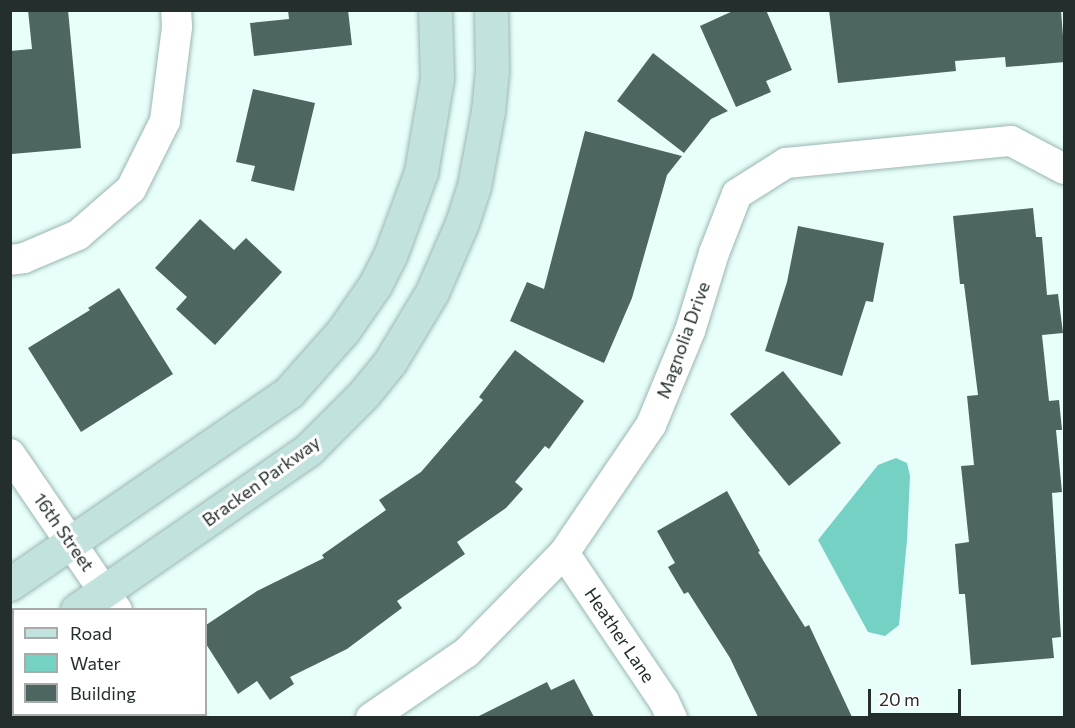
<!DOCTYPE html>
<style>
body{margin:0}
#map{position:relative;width:1075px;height:728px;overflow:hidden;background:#e7fefa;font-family:Commissioner,sans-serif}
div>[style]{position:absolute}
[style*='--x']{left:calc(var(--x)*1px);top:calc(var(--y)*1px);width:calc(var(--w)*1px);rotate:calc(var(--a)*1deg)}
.water>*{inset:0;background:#74d1c4}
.building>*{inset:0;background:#4e6662}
.roads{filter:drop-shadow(0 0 2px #9bb6b1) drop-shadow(0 0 2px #9bb6b1)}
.street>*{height:30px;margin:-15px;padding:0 15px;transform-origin:15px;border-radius:15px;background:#fff}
.secondary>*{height:33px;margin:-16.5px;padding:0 16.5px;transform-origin:16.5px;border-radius:16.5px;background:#c2e2de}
span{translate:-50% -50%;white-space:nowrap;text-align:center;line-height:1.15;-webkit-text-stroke:6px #fff;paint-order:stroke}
.street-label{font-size:18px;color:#242f2d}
.frame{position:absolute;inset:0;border:12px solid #242f2d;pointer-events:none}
.legend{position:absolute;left:12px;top:608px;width:195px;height:108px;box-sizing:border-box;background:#fff;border:2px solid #a7acab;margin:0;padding:8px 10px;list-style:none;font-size:18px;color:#242f2d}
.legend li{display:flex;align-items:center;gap:12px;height:30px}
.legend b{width:30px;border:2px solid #a7acab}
.scale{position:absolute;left:868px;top:689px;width:93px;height:27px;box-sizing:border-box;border:3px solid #242f2d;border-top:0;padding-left:8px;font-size:18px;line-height:21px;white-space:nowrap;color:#242f2d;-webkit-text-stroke:4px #fff;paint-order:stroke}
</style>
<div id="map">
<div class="water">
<i style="clip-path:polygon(896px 458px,907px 463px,910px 476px,907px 540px,899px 625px,885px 636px,868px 632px,818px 540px,878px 465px)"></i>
</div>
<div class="building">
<i style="clip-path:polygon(28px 10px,68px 10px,81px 148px,12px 154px,10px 51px,32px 49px)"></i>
<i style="clip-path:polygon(288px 10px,348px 10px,352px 45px,254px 56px,250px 23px,289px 19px)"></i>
<i style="clip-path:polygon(735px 10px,766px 10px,792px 70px,766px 81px,771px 92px,736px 107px,700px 26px)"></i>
<i style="clip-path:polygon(829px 10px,1061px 10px,1065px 62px,1006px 67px,1005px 57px,955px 61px,956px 71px,838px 83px)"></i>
<i style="clip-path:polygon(653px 53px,728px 111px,711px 119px,684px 153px,617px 101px)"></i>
<i style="clip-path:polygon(253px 89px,315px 103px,294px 191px,251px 181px,255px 166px,236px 162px)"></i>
<i style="clip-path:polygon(585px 131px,682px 156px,667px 175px,632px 298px,604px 363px,510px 321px,527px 282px,544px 289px)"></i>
<i style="clip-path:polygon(1033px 208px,1036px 237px,1042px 237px,1047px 295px,1058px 294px,1063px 333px,1042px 335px,1049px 401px,1059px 400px,1062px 430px,1056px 430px,1062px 492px,1052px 493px,1061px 637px,1052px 638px,1054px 658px,971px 665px,965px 594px,959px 594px,955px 544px,969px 542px,961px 466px,974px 465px,967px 396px,978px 395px,964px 284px,960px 284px,953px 216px)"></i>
<i style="clip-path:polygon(200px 219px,234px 250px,246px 238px,282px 272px,215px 345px,176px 309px,187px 297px,155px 268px)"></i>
<i style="clip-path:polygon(798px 226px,884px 243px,873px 302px,866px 301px,842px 376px,765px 351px,787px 282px)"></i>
<i style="clip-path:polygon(119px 288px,173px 374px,81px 432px,28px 348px,90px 310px,88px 308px)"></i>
<i style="clip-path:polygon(515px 350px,584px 401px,549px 449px,545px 446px,515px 482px,523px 489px,506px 508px,457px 542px,465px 554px,397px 601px,402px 608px,347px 649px,290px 677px,294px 684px,270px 700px,257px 681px,238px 694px,206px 644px,206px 625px,257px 591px,324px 558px,322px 555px,386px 510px,379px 500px,421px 472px,483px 400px,479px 397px)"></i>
<i style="clip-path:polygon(783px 371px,841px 443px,789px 486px,730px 414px)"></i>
<i style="clip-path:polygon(727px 491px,760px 551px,758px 552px,805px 627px,809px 625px,852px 717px,758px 717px,730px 658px,688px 592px,684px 594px,668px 567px,675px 563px,657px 531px)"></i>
<i style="clip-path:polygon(574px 679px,594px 717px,477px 717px,547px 682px,551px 690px)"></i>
</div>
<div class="roads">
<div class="street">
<i style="--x:10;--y:260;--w:14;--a:-8"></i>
<i style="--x:24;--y:258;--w:59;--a:-23.1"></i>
<i style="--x:78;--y:235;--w:70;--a:-41"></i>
<i style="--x:131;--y:189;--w:76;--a:-63.4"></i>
<i style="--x:165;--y:121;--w:95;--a:-82.7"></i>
<i style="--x:177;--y:27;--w:17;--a:-93"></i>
<i style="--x:10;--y:454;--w:189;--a:55.6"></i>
<i style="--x:564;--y:553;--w:179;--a:56"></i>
<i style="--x:664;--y:701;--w:19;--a:65"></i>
<i style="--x:187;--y:714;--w:4;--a:63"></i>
<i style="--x:61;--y:718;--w:6;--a:-45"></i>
<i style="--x:371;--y:718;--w:116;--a:-34.5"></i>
<i style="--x:467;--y:652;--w:139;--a:-45.6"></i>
<i style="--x:564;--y:553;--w:155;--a:-55.8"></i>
<i style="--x:651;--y:425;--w:102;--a:-67.5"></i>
<i style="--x:690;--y:331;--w:82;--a:-72.9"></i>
<i style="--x:714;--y:253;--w:63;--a:-68.7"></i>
<i style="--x:737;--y:194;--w:58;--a:-32.3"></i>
<i style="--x:786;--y:163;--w:226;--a:-5.6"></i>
<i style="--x:1011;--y:141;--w:60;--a:27.8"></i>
</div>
<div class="secondary">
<i style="--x:10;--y:584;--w:339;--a:-34.5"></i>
<i style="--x:289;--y:392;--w:81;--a:-48.5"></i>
<i style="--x:343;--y:331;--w:56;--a:-55.2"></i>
<i style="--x:375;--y:285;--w:33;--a:-63"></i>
<i style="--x:390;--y:256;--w:90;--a:-69.7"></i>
<i style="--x:421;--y:172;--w:95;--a:-80.3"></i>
<i style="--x:437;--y:78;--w:68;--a:-91.7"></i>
<i style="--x:77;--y:610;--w:281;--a:-34.7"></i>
<i style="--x:308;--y:450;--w:79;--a:-45"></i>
<i style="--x:364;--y:394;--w:41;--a:-50.9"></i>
<i style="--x:390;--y:362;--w:82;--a:-59"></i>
<i style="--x:432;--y:292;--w:75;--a:-66.5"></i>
<i style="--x:462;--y:223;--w:39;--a:-72"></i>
<i style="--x:474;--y:186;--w:76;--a:-79.4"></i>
<i style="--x:488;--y:111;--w:40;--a:-84.3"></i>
<i style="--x:492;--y:71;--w:61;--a:-90.9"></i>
<i style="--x:10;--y:655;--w:5;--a:-37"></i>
</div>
</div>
<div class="street-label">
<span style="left:683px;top:340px;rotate:-70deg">Magnolia Drive</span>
<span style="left:261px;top:481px;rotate:-36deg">Bracken Parkway</span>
<span style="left:64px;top:532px;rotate:55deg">16th Street</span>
<span style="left:620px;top:635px;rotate:56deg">Heather Lane</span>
</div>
<div class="frame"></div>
<ul class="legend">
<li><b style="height:8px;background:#c2e2de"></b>Road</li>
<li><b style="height:16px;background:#74d1c4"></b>Water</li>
<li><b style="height:16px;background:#4e6662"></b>Building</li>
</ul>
<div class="scale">20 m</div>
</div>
